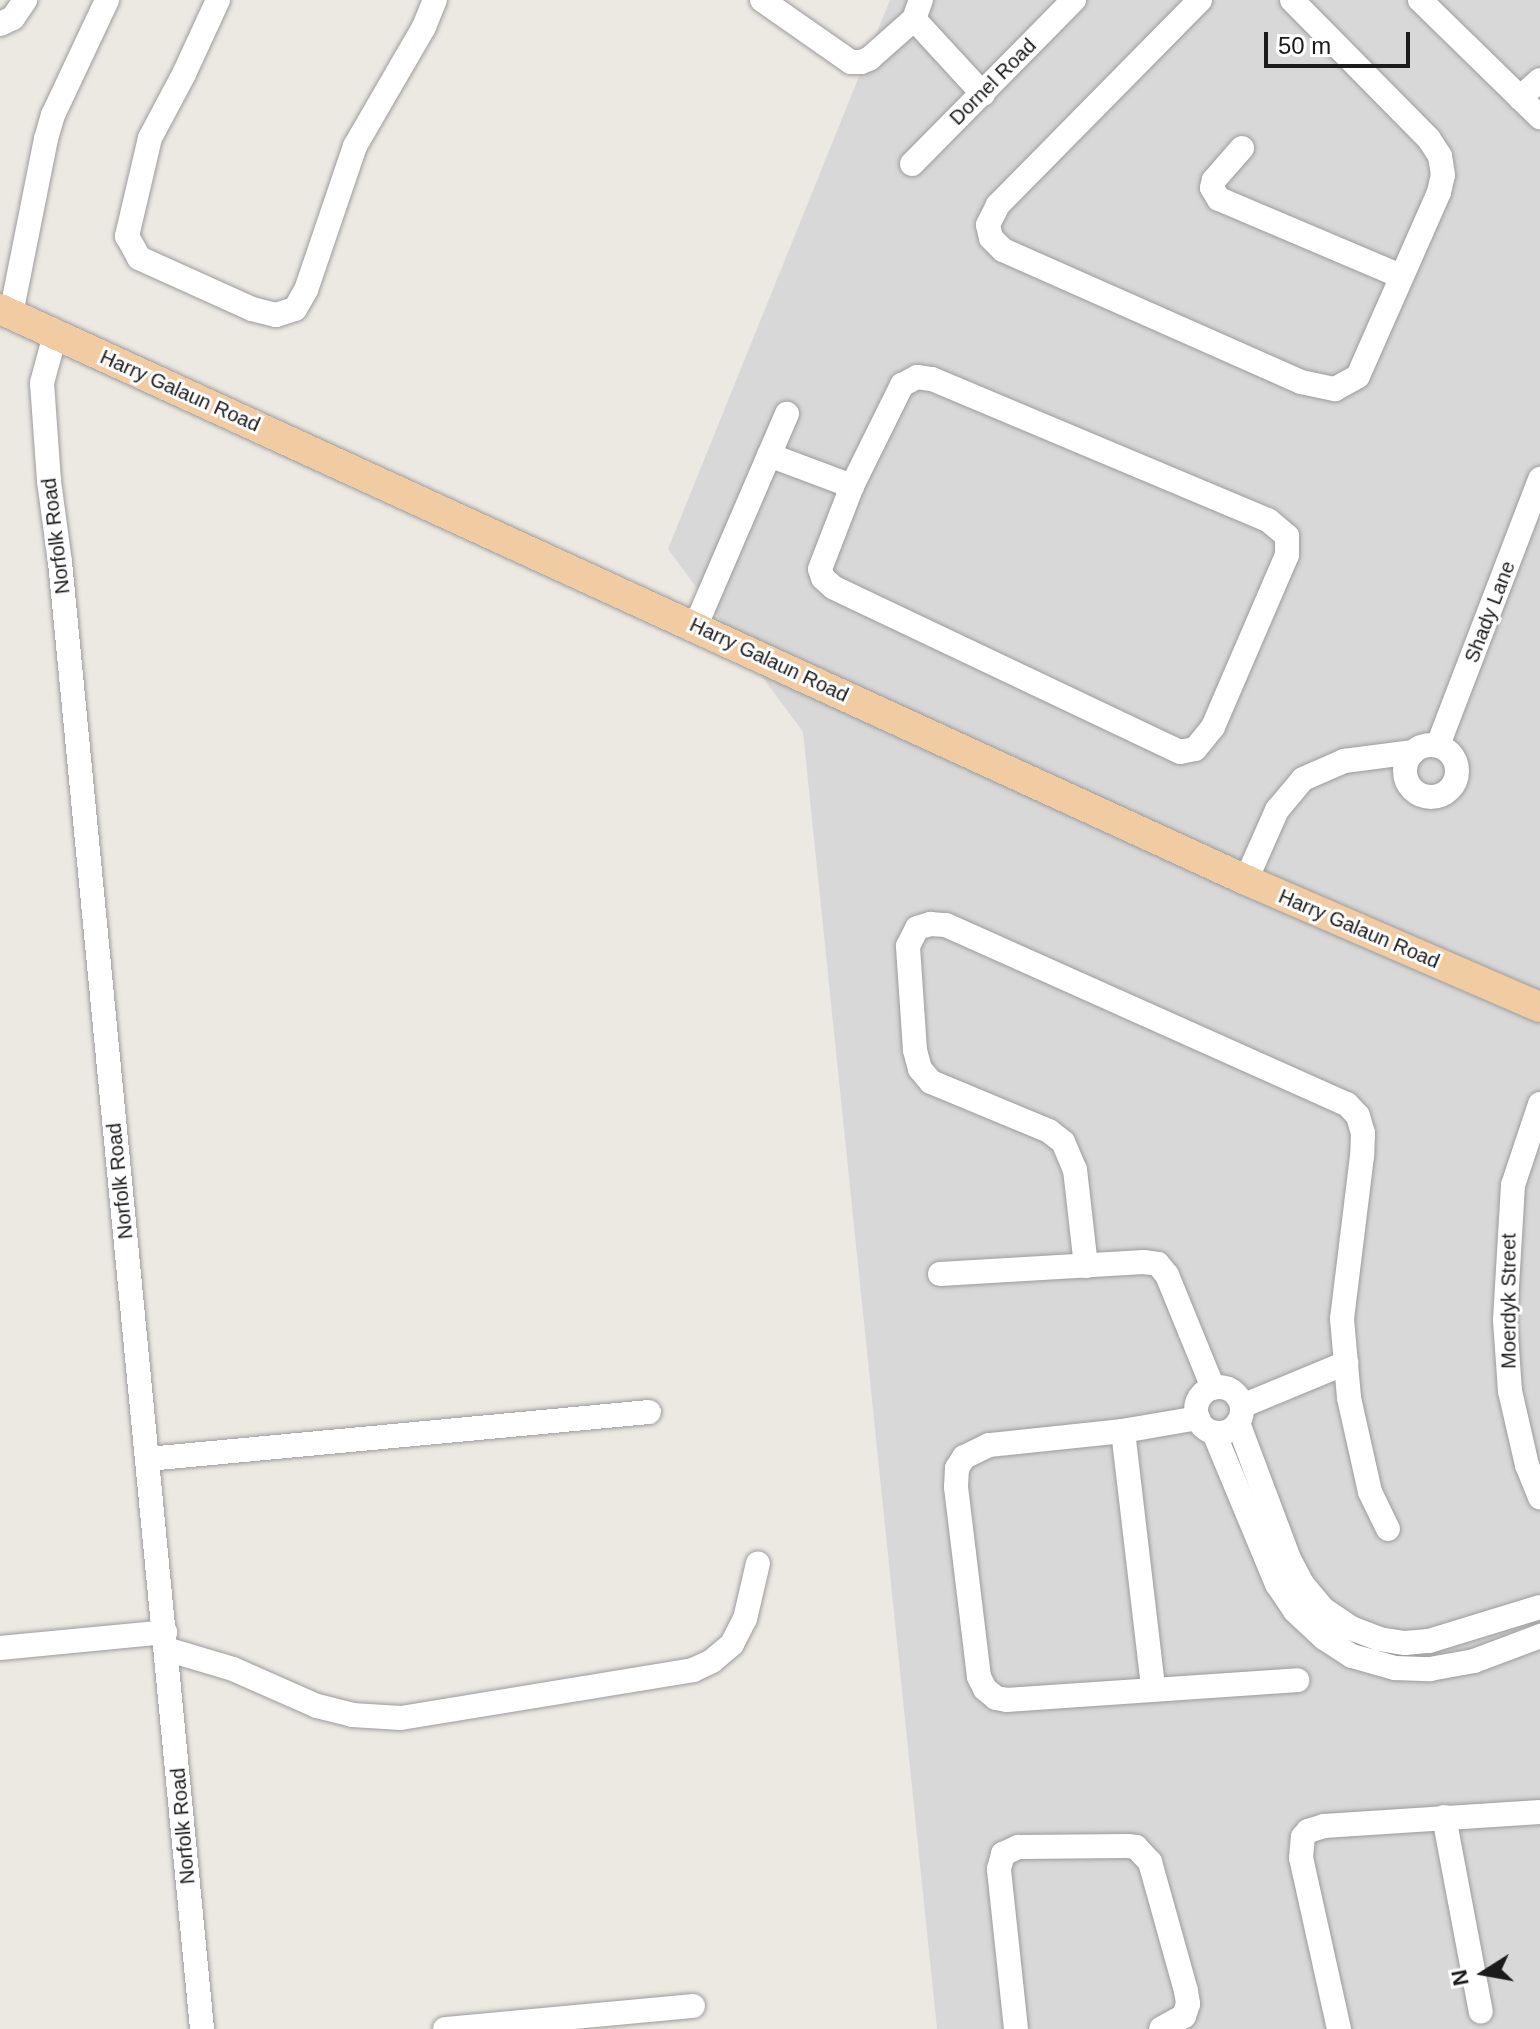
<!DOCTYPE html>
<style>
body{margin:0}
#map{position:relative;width:1540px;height:2029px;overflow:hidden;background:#ece8e2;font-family:Helvetica,sans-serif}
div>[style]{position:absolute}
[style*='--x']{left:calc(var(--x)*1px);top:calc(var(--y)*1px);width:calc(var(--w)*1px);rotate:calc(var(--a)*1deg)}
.residential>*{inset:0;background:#d9d8d8}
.roads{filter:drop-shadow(0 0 2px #9c9c9c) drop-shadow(0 0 2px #9c9c9c)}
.minor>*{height:24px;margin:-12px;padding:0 12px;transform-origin:12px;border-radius:12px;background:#fff}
.minor>.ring{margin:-12px;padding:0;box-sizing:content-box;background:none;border:24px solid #fff;border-radius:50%}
.major>*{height:30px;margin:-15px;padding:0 15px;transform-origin:15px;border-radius:15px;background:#f1cba1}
span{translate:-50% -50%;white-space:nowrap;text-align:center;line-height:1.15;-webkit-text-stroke:6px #fff;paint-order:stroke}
.street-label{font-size:20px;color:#1b1b1b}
.north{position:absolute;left:1444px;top:1933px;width:80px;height:80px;-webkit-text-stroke:6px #fff;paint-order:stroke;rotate:259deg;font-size:22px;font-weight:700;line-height:32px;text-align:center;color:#1b1b1b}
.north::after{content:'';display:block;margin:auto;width:28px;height:36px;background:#1b1b1b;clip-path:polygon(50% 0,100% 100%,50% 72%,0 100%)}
.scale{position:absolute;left:1264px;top:32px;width:146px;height:36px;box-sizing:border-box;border:4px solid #1b1b1b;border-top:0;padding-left:10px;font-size:24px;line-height:28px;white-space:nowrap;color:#1b1b1b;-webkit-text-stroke:6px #fff;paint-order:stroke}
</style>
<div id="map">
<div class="residential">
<i style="clip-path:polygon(890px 0,1540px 0,1540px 2029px,937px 2029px,803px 732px,668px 549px)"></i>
</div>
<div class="roads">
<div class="minor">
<i style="--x:218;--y:0;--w:81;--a:114.7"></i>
<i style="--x:184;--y:74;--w:72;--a:118"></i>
<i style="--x:150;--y:138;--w:101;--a:103.2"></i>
<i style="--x:127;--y:236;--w:25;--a:61"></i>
<i style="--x:139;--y:258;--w:124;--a:24.3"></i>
<i style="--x:252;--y:309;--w:25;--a:14"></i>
<i style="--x:276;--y:315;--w:20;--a:-18"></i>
<i style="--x:295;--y:309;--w:22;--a:-60"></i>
<i style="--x:306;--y:290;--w:152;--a:-71.2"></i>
<i style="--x:355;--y:146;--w:138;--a:-59.9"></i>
<i style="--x:424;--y:27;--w:29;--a:-68"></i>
<i style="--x:762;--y:0;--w:108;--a:34.9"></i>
<i style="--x:851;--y:62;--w:10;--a:0"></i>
<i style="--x:861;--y:62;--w:9;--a:-21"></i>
<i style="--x:869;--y:59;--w:60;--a:-41.6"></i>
<i style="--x:914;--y:19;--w:20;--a:-70"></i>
<i style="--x:1200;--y:0;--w:288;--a:134.6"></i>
<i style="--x:998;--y:205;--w:22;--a:117"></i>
<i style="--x:988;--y:225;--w:13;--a:77"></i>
<i style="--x:991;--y:238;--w:17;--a:45"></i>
<i style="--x:1003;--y:250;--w:326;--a:23.9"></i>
<i style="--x:1301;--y:382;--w:35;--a:12"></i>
<i style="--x:1335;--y:389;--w:26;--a:-29"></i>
<i style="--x:1358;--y:376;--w:201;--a:-66.2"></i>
<i style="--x:1439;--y:192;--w:17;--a:-77"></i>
<i style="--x:1443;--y:175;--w:19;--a:-99"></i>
<i style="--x:1440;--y:156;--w:20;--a:-123"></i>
<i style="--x:1429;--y:139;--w:195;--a:-134.6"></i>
<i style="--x:1420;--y:0;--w:168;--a:44.3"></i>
<i style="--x:914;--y:19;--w:102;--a:47.4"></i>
<i style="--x:0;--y:24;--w:14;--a:-25"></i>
<i style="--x:13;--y:18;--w:22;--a:-56"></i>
<i style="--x:1520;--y:98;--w:27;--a:-42"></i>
<i style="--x:1242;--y:148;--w:43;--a:131.2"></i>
<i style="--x:1214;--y:180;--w:8;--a:104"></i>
<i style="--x:1212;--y:188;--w:13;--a:58"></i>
<i style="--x:1219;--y:199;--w:197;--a:23"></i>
<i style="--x:912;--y:164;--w:231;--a:-45.4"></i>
<i style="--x:11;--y:314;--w:178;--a:-78.7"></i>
<i style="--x:46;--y:139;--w:25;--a:-74"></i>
<i style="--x:53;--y:115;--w:127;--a:-64.8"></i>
<i style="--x:55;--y:335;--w:50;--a:105.2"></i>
<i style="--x:42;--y:383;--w:98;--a:85.9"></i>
<i style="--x:49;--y:481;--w:82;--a:82.3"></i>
<i style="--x:60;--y:562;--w:1474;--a:84.47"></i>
<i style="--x:917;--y:377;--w:15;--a:8"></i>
<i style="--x:932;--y:379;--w:364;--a:22.8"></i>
<i style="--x:1268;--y:520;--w:25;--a:40"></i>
<i style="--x:1287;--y:536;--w:19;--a:90"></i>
<i style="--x:1287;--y:555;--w:187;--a:113.3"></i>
<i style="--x:1213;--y:727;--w:28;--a:129"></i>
<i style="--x:1195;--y:749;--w:15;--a:169"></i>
<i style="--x:1180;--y:752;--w:384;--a:-154.6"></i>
<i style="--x:833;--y:587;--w:13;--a:-138"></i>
<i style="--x:823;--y:578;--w:9;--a:-108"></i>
<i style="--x:820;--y:569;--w:89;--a:-68.9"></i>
<i style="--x:852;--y:486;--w:113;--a:-63.7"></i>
<i style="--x:902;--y:385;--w:17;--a:-28"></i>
<i style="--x:769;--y:455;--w:89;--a:20.5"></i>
<i style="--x:696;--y:625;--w:230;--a:-66.7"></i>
<i class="ring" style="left:1405px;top:745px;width:28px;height:28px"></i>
<i style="--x:1438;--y:745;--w:285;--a:-69"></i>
<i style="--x:1246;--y:880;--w:77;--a:-66.1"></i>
<i style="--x:1277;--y:810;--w:40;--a:-50"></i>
<i style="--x:1303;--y:779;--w:45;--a:-23.7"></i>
<i style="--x:1344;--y:761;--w:70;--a:-7.4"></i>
<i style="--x:1540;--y:1104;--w:85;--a:108.4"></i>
<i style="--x:1513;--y:1185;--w:135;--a:93.4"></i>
<i style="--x:1505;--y:1320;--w:71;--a:86"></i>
<i style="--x:1510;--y:1391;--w:76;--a:77.1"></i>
<i style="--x:1527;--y:1465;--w:35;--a:68"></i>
<i style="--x:1086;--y:1266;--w:97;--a:-96.5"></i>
<i style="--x:1075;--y:1170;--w:30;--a:-113"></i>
<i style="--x:1063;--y:1142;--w:18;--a:-142"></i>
<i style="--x:1049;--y:1131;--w:128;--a:-157.4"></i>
<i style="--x:931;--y:1082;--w:17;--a:-130"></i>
<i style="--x:920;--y:1069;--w:20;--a:-105"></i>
<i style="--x:915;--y:1050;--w:104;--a:-93.9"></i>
<i style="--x:908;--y:946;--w:20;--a:-63"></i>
<i style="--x:917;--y:928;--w:14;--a:-17"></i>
<i style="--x:930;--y:924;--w:16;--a:4"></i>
<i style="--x:946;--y:925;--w:439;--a:24.1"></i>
<i style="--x:1347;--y:1104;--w:16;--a:47"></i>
<i style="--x:1358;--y:1116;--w:18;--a:74"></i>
<i style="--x:1363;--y:1133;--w:23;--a:92"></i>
<i style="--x:1362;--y:1156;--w:164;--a:97"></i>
<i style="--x:1342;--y:1319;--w:79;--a:84.9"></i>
<i style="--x:1349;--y:1398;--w:96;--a:77.4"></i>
<i style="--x:1370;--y:1492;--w:41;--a:64.1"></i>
<i style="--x:940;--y:1274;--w:204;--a:-3.4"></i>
<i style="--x:1144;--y:1262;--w:14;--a:8"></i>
<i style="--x:1158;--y:1264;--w:14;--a:51"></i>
<i style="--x:1167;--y:1275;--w:122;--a:67.8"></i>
<i class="ring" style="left:1196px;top:1387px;width:22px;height:22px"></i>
<i style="--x:1242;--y:1406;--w:113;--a:-22.5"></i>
<i style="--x:1198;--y:1418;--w:76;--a:170.2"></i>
<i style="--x:1123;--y:1431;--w:135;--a:174"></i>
<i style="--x:989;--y:1445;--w:28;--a:154"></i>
<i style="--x:964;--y:1457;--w:13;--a:122"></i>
<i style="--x:957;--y:1468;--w:19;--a:93"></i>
<i style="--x:956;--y:1487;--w:191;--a:83.1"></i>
<i style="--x:979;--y:1677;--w:13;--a:63"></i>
<i style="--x:985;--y:1689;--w:14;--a:39"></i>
<i style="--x:996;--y:1698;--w:11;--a:10"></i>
<i style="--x:1007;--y:1700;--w:291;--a:-3.9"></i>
<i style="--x:1238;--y:1423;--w:145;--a:69.4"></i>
<i style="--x:1289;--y:1559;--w:30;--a:62"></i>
<i style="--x:1303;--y:1585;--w:31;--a:50"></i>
<i style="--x:1323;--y:1609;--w:34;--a:34"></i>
<i style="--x:1351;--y:1628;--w:30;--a:21"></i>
<i style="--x:1379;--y:1639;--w:26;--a:9"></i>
<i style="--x:1405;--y:1643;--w:24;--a:-5"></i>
<i style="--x:1429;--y:1641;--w:116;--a:-17"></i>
<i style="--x:1123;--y:1431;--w:258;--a:83.3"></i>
<i style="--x:1214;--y:1433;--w:164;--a:67.4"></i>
<i style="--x:1277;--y:1584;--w:32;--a:56"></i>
<i style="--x:1295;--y:1611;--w:40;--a:43"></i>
<i style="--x:1324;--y:1638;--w:33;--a:33"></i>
<i style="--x:1352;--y:1656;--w:45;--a:15.6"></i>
<i style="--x:1395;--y:1668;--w:35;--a:2"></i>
<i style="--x:1430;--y:1669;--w:45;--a:-10.3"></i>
<i style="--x:1474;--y:1661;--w:71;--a:-20.7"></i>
<i style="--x:148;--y:1459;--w:503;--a:-5.36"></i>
<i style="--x:0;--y:1648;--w:166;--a:-5.5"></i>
<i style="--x:166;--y:1649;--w:70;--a:16.6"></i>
<i style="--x:233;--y:1669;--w:92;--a:23.8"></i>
<i style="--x:317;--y:1706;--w:36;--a:14"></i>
<i style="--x:352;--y:1715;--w:49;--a:3.5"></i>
<i style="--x:401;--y:1718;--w:296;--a:-9.3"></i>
<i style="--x:693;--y:1670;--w:21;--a:-25"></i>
<i style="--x:712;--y:1661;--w:26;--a:-40"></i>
<i style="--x:732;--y:1644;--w:28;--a:-63"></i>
<i style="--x:745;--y:1619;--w:57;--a:-76.9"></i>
<i style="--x:1444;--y:1817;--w:198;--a:79.3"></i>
<i style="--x:445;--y:2029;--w:249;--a:-5.3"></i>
<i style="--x:1016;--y:2029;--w:161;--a:-96.1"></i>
<i style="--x:999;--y:1869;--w:16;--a:-75"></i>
<i style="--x:1003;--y:1854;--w:17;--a:-25"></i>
<i style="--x:1018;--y:1847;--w:110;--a:-0.5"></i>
<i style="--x:1128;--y:1846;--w:8;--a:7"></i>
<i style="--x:1136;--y:1847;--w:21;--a:47"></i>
<i style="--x:1150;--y:1862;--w:134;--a:74.4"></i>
<i style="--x:1186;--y:1991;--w:13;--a:81"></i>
<i style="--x:1188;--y:2004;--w:13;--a:108"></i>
<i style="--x:1184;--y:2016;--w:26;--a:151"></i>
<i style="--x:1339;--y:2029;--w:175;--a:-102.5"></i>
<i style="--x:1301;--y:1858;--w:21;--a:-85"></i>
<i style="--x:1303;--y:1837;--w:8;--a:-50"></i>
<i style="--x:1308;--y:1831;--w:17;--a:-17"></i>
<i style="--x:1324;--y:1826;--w:216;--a:-3.7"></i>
</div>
<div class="major">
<i style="--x:0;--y:309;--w:1371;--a:24.62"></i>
<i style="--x:1246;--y:880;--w:320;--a:23.4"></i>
</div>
</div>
<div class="street-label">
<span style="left:993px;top:82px;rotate:-45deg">Dornel Road</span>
<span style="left:180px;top:391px;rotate:24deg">Harry Galaun Road</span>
<span style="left:56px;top:536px;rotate:-97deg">Norfolk Road</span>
<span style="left:1490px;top:612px;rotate:-69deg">Shady Lane</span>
<span style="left:769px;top:660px;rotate:25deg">Harry Galaun Road</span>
<span style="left:1359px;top:929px;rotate:23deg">Harry Galaun Road</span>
<span style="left:120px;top:1181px;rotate:-96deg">Norfolk Road</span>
<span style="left:1509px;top:1301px;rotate:-90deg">Moerdyk Street</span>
<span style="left:183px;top:1826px;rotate:-95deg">Norfolk Road</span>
</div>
<div class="north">N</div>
<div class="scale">50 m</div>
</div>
